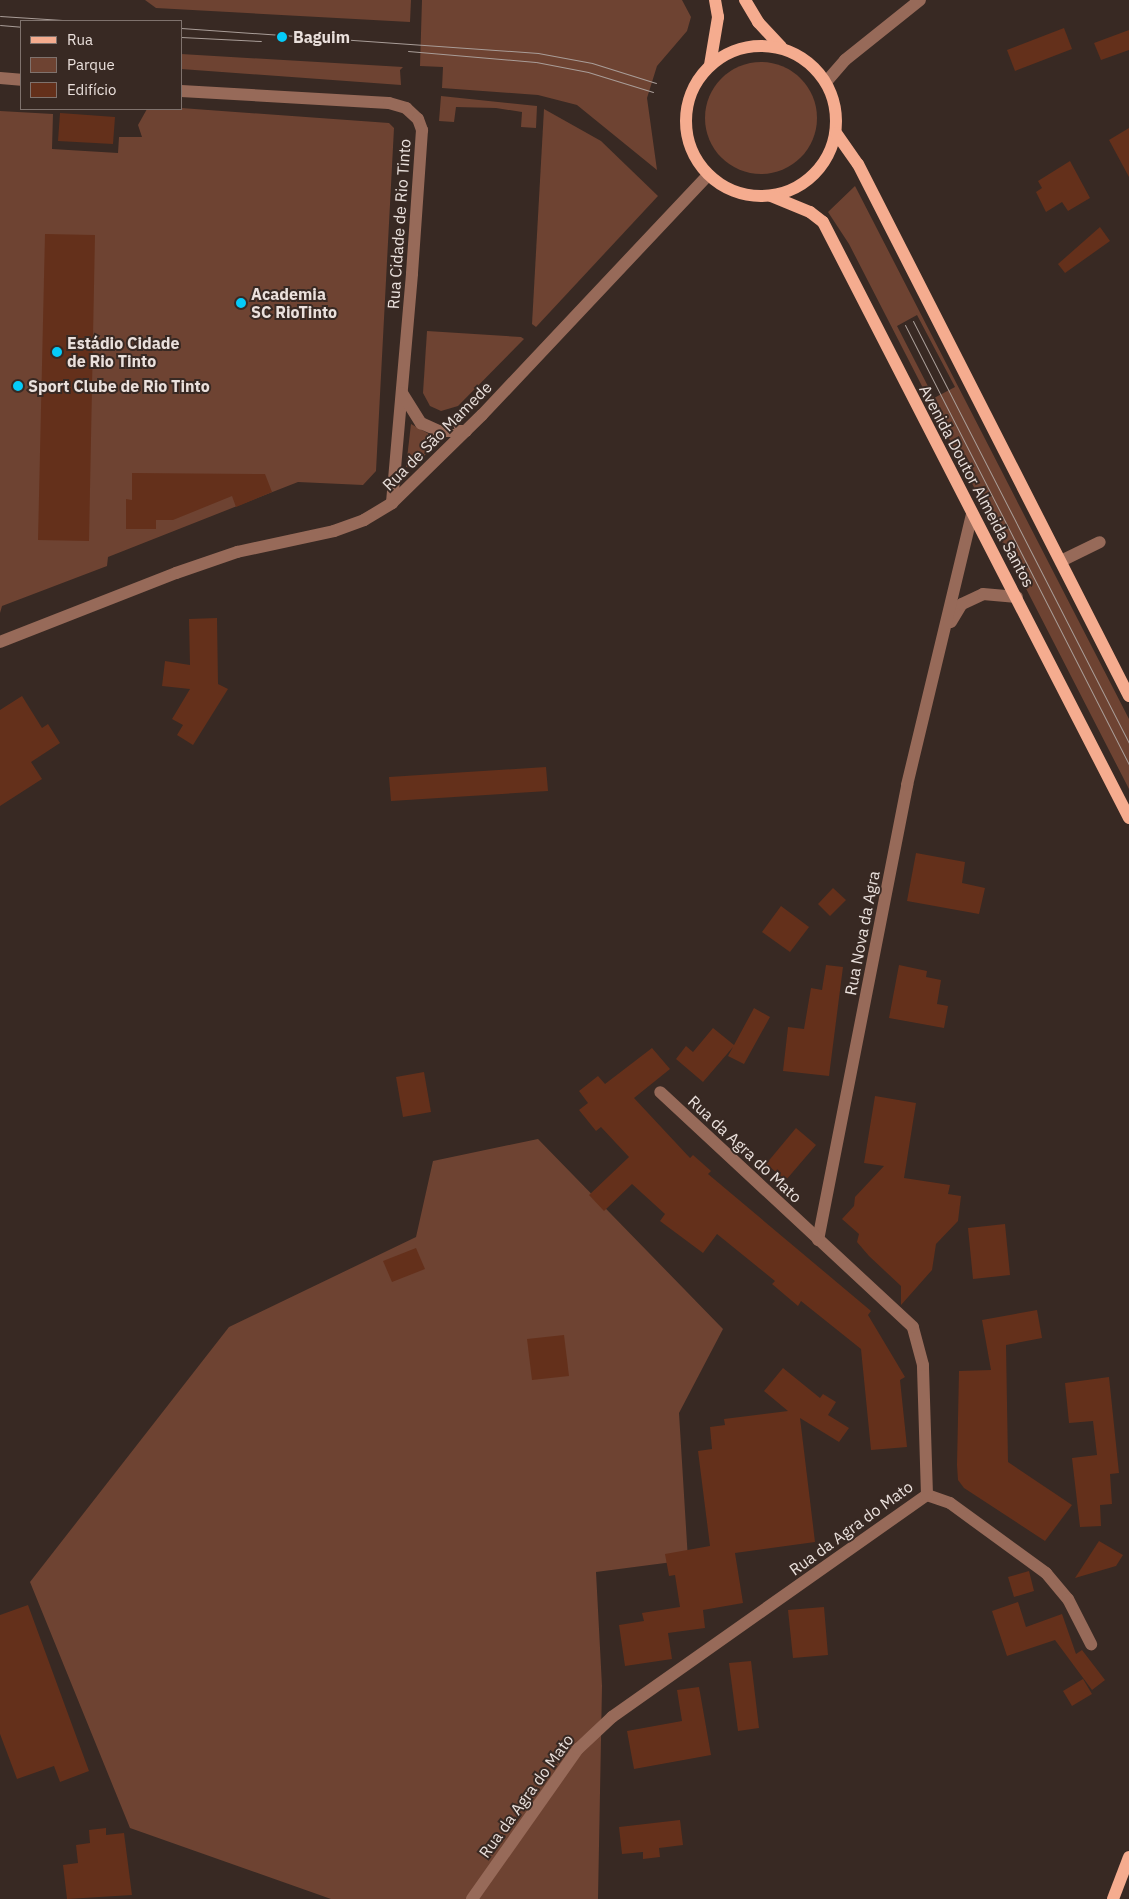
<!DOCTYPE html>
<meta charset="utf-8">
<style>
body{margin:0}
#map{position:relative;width:1129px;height:1899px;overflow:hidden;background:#382923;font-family:"IBM Plex Sans",sans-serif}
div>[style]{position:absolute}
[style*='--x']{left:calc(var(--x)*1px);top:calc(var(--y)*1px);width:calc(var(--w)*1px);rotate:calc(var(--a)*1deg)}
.green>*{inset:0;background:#6e4332}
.round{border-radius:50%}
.building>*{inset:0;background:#64301b}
.minor>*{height:12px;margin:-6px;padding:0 6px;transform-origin:6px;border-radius:6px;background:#976a59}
.major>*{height:12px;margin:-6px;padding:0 6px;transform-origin:6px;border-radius:6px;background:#f5ac8f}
.major>.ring{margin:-6px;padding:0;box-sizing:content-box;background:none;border:12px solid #f5ac8f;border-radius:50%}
.tram>*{height:1px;margin:-0.5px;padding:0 0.5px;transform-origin:0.5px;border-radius:0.5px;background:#a99d98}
.dots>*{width:14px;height:14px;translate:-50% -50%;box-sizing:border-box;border:2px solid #382923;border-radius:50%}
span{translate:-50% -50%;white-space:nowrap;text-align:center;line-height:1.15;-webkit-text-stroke:4px #382923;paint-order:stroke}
.poi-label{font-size:16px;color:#eae0dc;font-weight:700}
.left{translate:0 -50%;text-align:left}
.street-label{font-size:16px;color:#eae0dc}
.legend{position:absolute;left:20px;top:20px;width:162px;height:90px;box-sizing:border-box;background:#382923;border:1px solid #7f726d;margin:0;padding:6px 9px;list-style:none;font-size:15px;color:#eae0dc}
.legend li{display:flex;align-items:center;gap:10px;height:25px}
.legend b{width:25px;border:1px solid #7f726d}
</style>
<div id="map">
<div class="green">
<i style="clip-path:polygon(145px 0,411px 0,410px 22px,156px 8px)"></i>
<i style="clip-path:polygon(422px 0,682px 0,691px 17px,687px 31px,657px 66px,647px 98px,657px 170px,577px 105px,538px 95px,442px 88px,443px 67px,420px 66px)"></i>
<i style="clip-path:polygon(181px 54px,403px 67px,400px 70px,401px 85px,181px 69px)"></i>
<i class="round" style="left:705px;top:62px;width:112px;height:112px"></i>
<i style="clip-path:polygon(441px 96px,537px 106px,536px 128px,521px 127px,522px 112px,496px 108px,456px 107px,454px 122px,439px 121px)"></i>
<i style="clip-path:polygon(181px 108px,389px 123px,394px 128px,376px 471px,363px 485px,298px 482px,108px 557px,107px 566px,2px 606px,0 613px,0 111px,53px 114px,52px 149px,118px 153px,119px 137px,142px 137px,138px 125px,147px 109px)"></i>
<i style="clip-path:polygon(544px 109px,601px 141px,658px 196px,536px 327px,532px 324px)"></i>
<i style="clip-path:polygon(evenodd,855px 186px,1129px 719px,1129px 789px,849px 244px,828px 212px,855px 186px,917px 315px,955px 387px,934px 398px,897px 326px,917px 315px)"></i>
<i style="clip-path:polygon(427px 331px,521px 337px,524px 339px,458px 406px,441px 411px,430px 406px,423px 393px)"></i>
<i style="clip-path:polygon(411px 424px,440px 440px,412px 468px,406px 467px)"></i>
<i style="clip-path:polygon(538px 1139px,723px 1329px,679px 1413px,688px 1560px,596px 1572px,602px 1686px,598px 1899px,331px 1899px,130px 1828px,30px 1582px,229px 1327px,416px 1237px,433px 1161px)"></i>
</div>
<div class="building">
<i style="clip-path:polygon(1064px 28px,1072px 49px,1015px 71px,1007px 50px)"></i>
<i style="clip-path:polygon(1129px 30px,1129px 50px,1101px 60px,1094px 43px)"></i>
<i style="clip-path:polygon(60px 113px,115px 117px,113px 144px,58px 141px)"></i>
<i style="clip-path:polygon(1129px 128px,1129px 177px,1109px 140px)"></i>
<i style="clip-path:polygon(1070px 161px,1090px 198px,1068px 211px,1062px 202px,1046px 212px,1036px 192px,1042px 188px,1038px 181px)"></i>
<i style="clip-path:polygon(1100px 227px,1110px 241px,1065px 273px,1058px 264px)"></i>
<i style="clip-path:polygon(45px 234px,95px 235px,89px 541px,38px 540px)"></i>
<i style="clip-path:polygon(132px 473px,265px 474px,272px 492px,236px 507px,232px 496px,173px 520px,156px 520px,156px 529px,126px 529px,126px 499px,132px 500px)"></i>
<i style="clip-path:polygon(217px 618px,218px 684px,228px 689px,193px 745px,177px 735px,183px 725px,172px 719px,190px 689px,162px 686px,165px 661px,190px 665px,189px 619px)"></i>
<i style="clip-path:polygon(22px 696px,42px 728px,48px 724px,60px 743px,31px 762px,42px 779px,0 806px,0 710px)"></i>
<i style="clip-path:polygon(546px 767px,548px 791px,391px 801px,389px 777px)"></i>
<i style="clip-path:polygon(916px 853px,965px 862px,962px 883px,985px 888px,979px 914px,907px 901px)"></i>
<i style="clip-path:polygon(833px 888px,846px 900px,830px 916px,818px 904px)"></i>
<i style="clip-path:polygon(781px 906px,809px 927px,790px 952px,762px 932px)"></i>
<i style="clip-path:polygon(826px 965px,843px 967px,829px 1076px,783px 1071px,788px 1027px,804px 1029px,811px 988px,822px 990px)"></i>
<i style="clip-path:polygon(899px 965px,927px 971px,926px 977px,941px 980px,937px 1004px,948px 1006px,944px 1028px,889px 1018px)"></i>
<i style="clip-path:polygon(754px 1008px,770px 1017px,744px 1064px,728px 1056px,733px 1047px,703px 1082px,676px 1059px,686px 1046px,693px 1052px,713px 1028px,734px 1045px)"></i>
<i style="clip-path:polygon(652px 1048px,670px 1069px,634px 1098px,690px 1158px,693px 1155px,711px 1171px,708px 1174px,871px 1311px,868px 1315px,905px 1377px,900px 1380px,907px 1447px,871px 1450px,861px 1349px,801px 1301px,798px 1306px,772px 1284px,775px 1281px,717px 1234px,703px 1253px,660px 1221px,665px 1214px,632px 1184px,604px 1211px,589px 1195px,629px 1157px,601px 1127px,596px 1131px,579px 1110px,588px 1103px,579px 1091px,598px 1076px,605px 1084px)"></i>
<i style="clip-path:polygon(424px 1072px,431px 1112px,403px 1117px,396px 1077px)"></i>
<i style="clip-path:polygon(875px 1096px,916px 1103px,904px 1178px,950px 1185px,948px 1194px,961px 1196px,958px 1221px,936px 1244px,932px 1270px,901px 1305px,901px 1286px,869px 1256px,857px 1242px,859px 1234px,842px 1219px,854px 1206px,855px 1197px,884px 1166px,864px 1163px)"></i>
<i style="clip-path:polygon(796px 1128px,816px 1145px,786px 1180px,766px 1164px)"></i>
<i style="clip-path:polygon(1005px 1224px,1010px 1275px,973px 1279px,968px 1228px)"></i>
<i style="clip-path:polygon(416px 1248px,425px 1269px,392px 1282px,383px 1261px)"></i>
<i style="clip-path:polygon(1037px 1310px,1042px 1338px,1006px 1345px,1008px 1462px,1072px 1505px,1045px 1541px,964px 1488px,958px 1480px,957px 1465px,959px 1371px,991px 1370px,982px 1320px)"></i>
<i style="clip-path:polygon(564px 1335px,569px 1376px,532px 1380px,527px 1339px)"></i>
<i style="clip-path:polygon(783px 1368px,820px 1398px,823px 1394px,836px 1402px,828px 1415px,849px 1428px,839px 1442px,800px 1418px,815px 1542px,735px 1553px,743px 1603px,703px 1610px,705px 1628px,668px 1633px,672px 1659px,625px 1666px,619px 1625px,644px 1621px,642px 1613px,680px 1607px,675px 1575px,669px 1576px,665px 1554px,710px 1546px,698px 1451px,712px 1449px,710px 1427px,725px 1425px,724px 1419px,788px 1411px,764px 1391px)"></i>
<i style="clip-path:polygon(1109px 1377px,1119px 1473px,1110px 1474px,1112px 1504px,1100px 1505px,1101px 1526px,1080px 1527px,1072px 1458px,1097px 1455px,1093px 1421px,1069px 1423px,1065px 1383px)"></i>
<i style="clip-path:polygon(1099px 1541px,1123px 1555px,1116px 1566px,1075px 1578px)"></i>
<i style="clip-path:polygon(1029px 1571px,1034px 1591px,1014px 1597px,1008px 1577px)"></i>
<i style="clip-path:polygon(1018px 1602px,1026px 1627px,1062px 1614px,1076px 1654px,1082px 1650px,1105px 1680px,1092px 1690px,1055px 1640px,1007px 1656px,992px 1611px)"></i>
<i style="clip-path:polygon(28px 1605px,89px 1771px,60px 1782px,54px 1766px,17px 1779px,0 1734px,0 1615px)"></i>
<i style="clip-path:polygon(824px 1607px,828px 1655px,793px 1658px,788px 1610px)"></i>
<i style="clip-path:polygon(751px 1661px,759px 1728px,738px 1731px,729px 1663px)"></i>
<i style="clip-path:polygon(1083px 1679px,1092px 1694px,1072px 1706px,1063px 1691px)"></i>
<i style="clip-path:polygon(699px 1687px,711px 1755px,634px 1769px,627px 1731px,682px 1721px,677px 1690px)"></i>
<i style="clip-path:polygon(680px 1820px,683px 1845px,659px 1848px,660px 1857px,643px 1859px,643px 1852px,622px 1854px,619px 1827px)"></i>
<i style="clip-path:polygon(106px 1828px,106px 1835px,124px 1833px,132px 1895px,67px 1899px,63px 1865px,78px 1863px,76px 1845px,90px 1843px,89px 1830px)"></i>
</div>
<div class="minor">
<i style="--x:0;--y:78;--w:21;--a:5"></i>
<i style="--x:826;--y:82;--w:29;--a:-49"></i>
<i style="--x:845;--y:60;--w:96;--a:-38.7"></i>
<i style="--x:181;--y:91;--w:208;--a:3.3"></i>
<i style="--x:389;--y:103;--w:18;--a:16"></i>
<i style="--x:406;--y:108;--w:16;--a:43"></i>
<i style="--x:418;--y:119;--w:12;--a:70"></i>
<i style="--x:422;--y:130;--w:144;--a:94"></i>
<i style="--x:412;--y:274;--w:230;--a:95"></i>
<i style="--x:402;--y:393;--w:36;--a:58"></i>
<i style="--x:421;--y:423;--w:20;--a:24"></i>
<i style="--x:439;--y:431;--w:27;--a:0"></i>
<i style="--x:1061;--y:561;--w:43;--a:-26"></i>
<i style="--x:951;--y:622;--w:21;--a:-59"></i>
<i style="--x:962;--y:604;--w:23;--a:-25"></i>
<i style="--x:983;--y:594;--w:34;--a:5"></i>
<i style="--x:0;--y:642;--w:189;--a:-21.4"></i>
<i style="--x:176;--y:573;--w:65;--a:-19"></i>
<i style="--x:237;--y:552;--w:99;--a:-12.2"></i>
<i style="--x:334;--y:531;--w:32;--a:-20"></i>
<i style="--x:364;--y:520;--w:33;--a:-31"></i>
<i style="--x:392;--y:503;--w:126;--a:-44.4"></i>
<i style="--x:482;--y:415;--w:330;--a:-46.7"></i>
<i style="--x:818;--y:1240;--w:464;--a:-78.9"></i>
<i style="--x:907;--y:785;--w:278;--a:-76.5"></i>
<i style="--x:927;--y:1495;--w:24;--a:19"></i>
<i style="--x:950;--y:1503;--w:119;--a:36.1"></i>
<i style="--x:1046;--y:1573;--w:34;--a:50"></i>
<i style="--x:1068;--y:1599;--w:51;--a:62.9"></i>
<i style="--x:472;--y:1899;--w:184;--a:-54.8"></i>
<i style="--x:578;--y:1749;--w:47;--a:-43.3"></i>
<i style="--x:612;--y:1717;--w:385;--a:-35.2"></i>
<i style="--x:927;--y:1495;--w:130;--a:-91.8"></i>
<i style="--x:923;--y:1365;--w:39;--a:-105"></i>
<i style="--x:913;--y:1327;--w:345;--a:-137.1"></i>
</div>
<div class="major">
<i style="--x:745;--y:0;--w:26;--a:59"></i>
<i style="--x:758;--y:22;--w:34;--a:47"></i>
<i class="ring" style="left:686px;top:46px;width:138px;height:138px"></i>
<i style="--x:710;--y:65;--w:49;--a:-80.5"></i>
<i style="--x:718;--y:17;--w:17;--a:-100"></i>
<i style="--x:836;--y:133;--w:38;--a:55"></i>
<i style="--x:858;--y:164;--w:597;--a:63.01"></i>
<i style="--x:771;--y:196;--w:42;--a:22.3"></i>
<i style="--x:810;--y:212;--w:16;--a:38"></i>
<i style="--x:823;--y:222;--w:670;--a:62.82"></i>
<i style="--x:1113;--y:1899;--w:45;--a:-69.1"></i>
</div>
<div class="tram">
<i style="--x:0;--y:16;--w:78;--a:3.7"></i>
<i style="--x:0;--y:25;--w:21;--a:5"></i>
<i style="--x:181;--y:28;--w:358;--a:4"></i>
<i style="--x:538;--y:53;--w:55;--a:10.5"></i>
<i style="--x:592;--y:63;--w:67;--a:17.4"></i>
<i style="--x:181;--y:37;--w:80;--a:2.9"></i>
<i style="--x:408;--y:51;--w:128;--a:4.9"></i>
<i style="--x:536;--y:62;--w:53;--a:10.9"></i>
<i style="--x:588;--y:72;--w:68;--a:17.1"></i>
<i style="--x:913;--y:321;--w:475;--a:62.9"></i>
<i style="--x:905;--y:325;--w:493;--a:63"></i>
</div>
<div class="dots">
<i style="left:282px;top:37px;background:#05cbf9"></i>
<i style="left:241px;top:303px;background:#05cbf9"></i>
<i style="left:57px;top:352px;background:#05cbf9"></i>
<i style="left:18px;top:386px;background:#05cbf9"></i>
</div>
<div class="poi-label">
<span class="left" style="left:293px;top:37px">Baguim</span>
<span class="left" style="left:251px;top:303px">Academia<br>SC RioTinto</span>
<span class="left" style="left:67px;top:352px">Estádio Cidade<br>de Rio Tinto</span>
<span class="left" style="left:28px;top:386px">Sport Clube de Rio Tinto</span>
</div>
<div class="street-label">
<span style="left:399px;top:224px;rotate:-86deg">Rua Cidade de Rio Tinto</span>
<span style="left:437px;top:436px;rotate:-45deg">Rua de São Mamede</span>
<span style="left:977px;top:486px;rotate:62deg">Avenida Doutor Almeida Santos</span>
<span style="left:862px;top:933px;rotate:-79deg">Rua Nova da Agra</span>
<span style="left:745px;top:1149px;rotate:43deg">Rua da Agra do Mato</span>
<span style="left:851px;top:1528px;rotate:-36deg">Rua da Agra do Mato</span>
<span style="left:526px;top:1796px;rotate:-54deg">Rua da Agra do Mato</span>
</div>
<ul class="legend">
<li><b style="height:6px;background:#f5ac8f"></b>Rua</li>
<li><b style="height:14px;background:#6e4332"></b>Parque</li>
<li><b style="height:14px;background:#64301b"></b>Edifício</li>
</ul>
</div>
